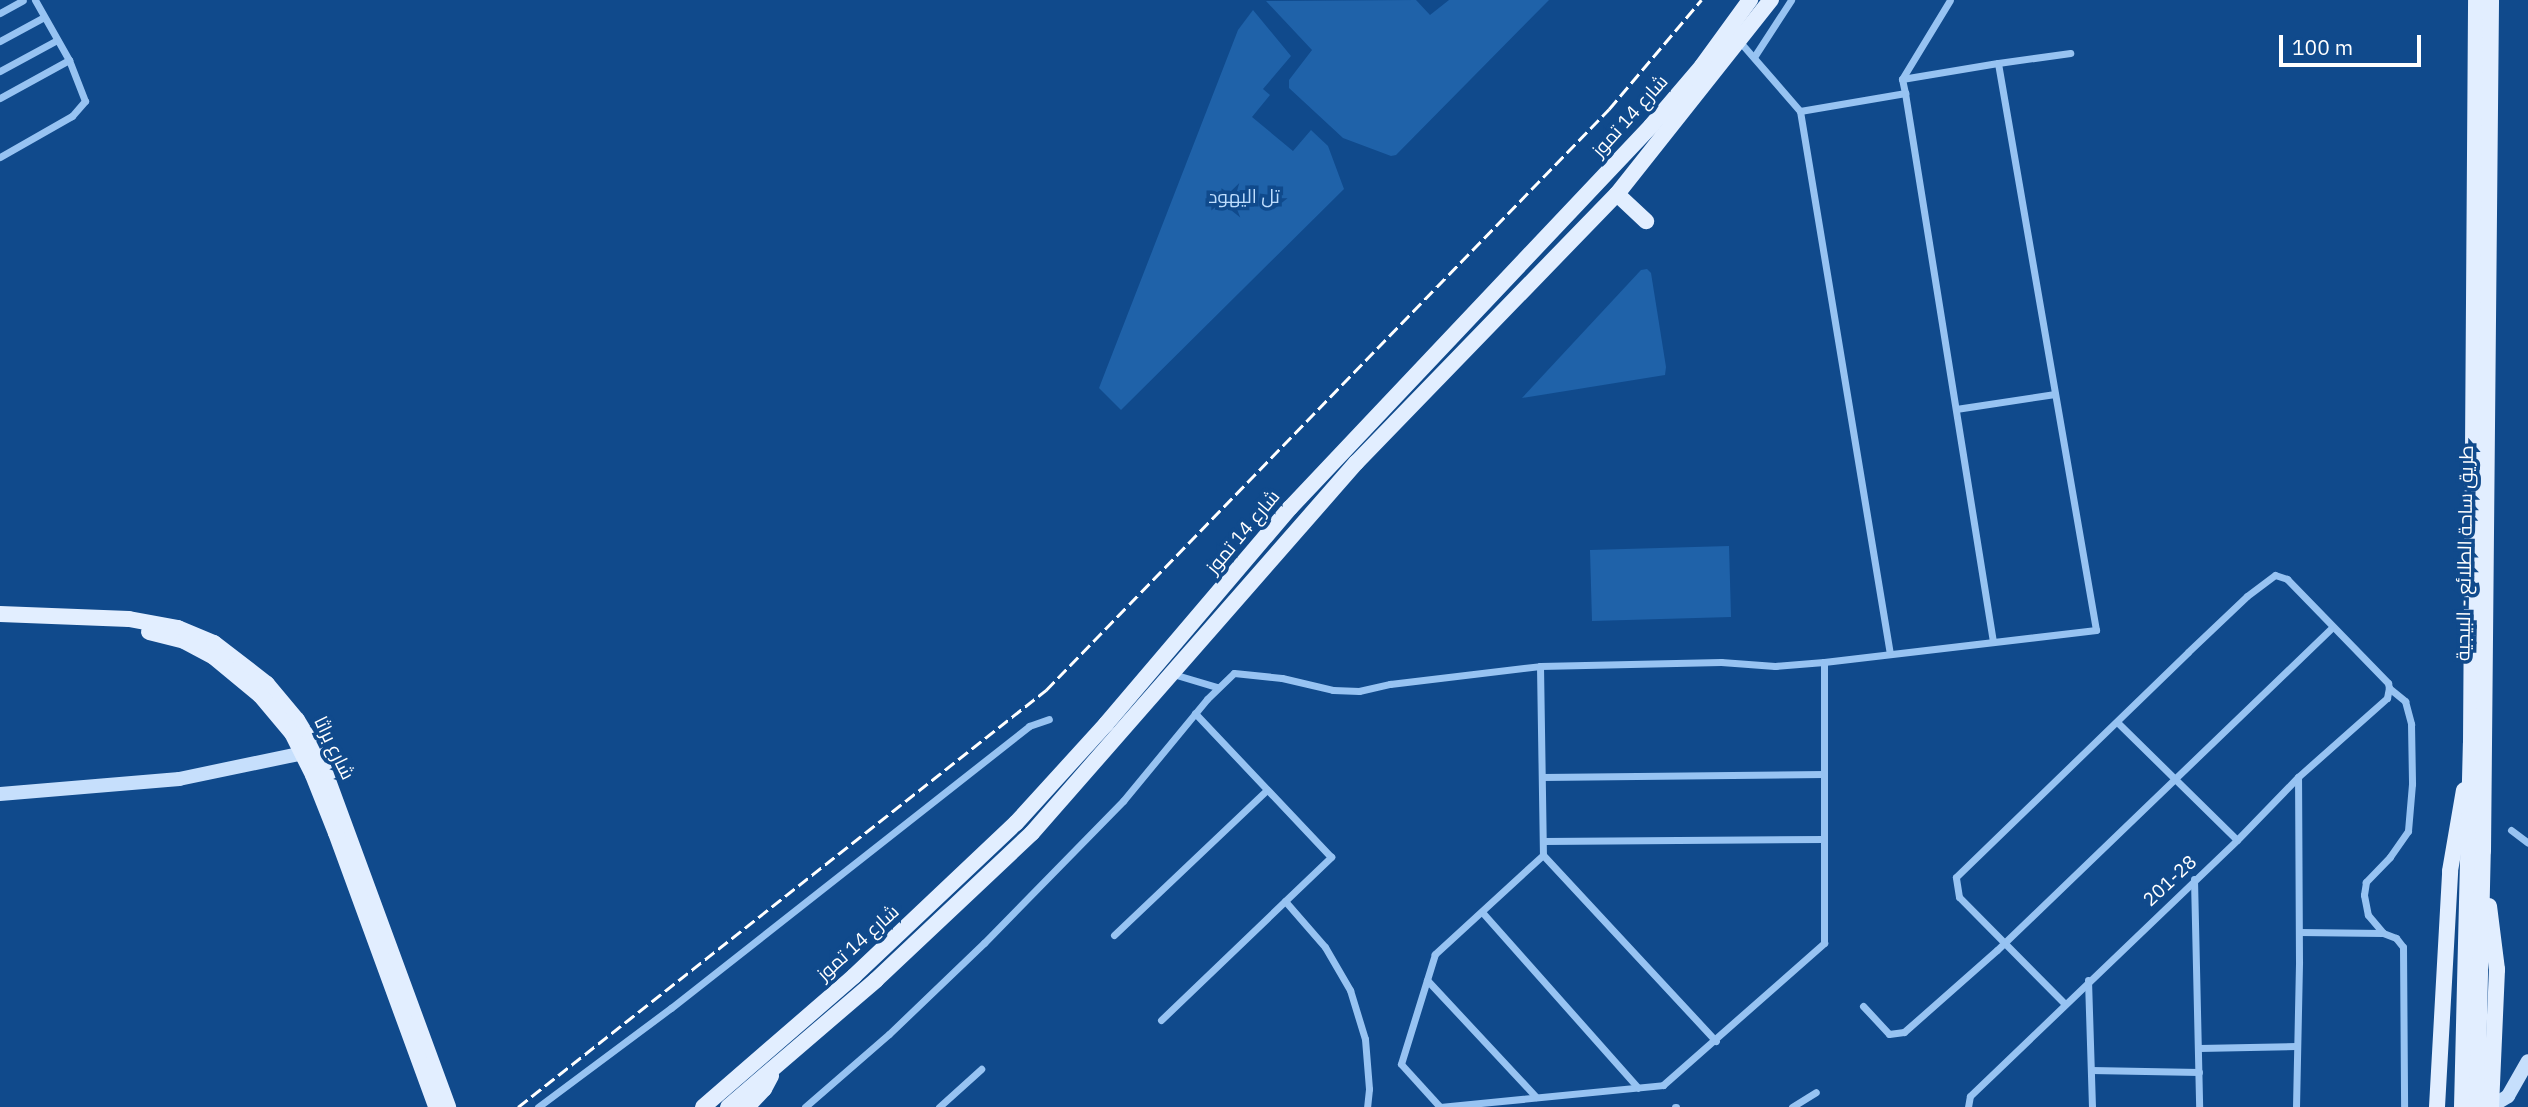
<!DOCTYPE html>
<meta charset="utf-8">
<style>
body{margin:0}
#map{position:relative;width:2528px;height:1107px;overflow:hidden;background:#104a8c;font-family:"IBM Plex Sans",Cairo,sans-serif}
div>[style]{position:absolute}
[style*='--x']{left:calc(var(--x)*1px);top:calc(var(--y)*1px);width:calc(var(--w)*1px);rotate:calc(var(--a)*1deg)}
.green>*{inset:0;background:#1f62a9}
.street>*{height:7px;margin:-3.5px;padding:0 3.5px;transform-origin:3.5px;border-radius:3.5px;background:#97c3f2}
.secondary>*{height:14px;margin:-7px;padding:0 7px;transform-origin:7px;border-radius:7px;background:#c6dffc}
.primary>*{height:16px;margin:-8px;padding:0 8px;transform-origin:8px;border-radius:8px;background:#e2eeff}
.rail>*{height:2.5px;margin-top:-1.25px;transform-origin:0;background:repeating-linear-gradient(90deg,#fff 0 12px,transparent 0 17px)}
.primary-bridge>*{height:16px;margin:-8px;padding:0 8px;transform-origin:8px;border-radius:8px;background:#e2eeff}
span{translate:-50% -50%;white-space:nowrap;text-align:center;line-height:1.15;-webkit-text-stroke:7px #104a8c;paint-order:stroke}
.street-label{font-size:19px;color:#fff}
.park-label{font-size:19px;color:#beddfd}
.scale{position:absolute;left:2279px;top:35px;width:142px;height:32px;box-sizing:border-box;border:4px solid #fff;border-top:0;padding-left:9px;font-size:21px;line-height:24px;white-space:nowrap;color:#fff;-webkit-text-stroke:5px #104a8c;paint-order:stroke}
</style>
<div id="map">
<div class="green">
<i style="clip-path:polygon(1416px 0,1430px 15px,1449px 0,1549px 0,1396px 155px,1391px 156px,1343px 138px,1289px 88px,1289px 80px,1312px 50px,1266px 1px)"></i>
<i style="clip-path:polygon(1253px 10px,1291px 56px,1263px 89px,1270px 95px,1252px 117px,1293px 151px,1311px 130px,1328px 146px,1344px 189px,1121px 410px,1099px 388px,1238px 30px)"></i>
<i style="clip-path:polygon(1647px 269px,1651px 273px,1666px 367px,1665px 375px,1522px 398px,1641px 270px)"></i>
<i style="clip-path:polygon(1729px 546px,1731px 617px,1592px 621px,1590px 550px)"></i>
</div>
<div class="street">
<i style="--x:0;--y:13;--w:26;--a:-29"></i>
<i style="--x:0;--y:41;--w:50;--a:-28.6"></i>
<i style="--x:1740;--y:42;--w:91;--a:49"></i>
<i style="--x:1800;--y:111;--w:550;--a:80.59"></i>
<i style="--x:1754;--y:57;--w:68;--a:-57"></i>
<i style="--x:0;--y:71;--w:65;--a:-28.5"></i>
<i style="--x:1902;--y:79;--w:92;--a:-58.7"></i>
<i style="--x:1905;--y:93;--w:14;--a:-102"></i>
<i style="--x:1902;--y:79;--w:97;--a:-9.5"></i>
<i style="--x:0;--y:98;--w:79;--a:-28.8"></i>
<i style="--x:1800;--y:111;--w:107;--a:-9.7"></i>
<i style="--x:1905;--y:93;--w:556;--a:80.89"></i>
<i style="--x:0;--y:157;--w:83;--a:-29.7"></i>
<i style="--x:72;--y:116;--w:20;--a:-49"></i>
<i style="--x:85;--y:101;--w:44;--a:-111.3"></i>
<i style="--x:69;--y:60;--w:69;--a:-119.5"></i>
<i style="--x:1956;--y:409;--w:100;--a:-8.6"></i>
<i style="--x:1540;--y:666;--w:189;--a:89.1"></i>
<i style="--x:1543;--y:855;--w:254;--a:47.1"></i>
<i style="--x:1173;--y:674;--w:46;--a:16.5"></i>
<i style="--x:2117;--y:722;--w:168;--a:44.5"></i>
<i style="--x:1542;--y:777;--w:282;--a:-0.6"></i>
<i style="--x:2511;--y:830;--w:21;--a:37"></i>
<i style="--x:1543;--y:841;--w:281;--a:-0.4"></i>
<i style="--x:1543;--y:855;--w:147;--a:137.5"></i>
<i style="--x:1435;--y:954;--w:115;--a:107.2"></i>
<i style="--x:1401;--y:1064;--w:58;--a:47.8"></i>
<i style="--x:1440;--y:1107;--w:224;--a:-5.6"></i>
<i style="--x:1663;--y:1085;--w:215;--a:-41.4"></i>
<i style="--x:1824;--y:943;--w:281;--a:-90"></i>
<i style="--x:2194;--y:879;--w:228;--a:88.7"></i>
<i style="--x:1285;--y:901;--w:61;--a:49"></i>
<i style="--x:1325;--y:947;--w:50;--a:59.8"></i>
<i style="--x:1350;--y:990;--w:51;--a:73"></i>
<i style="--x:1365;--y:1039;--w:50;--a:85.4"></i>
<i style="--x:1369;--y:1089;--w:18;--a:96"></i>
<i style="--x:1482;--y:912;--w:235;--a:48.4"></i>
<i style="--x:2299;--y:932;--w:84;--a:0.7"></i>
<i style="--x:2383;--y:933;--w:14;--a:21"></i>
<i style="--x:2396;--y:938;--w:11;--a:52"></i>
<i style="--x:2403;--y:947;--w:160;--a:89.6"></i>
<i style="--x:1114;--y:935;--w:211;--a:-43.5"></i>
<i style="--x:1427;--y:980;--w:160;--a:47"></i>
<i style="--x:2088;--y:980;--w:127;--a:88.2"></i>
<i style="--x:2064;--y:1003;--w:149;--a:-134.7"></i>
<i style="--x:1959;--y:897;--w:20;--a:-99"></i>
<i style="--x:1956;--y:877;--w:323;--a:-44.1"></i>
<i style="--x:2188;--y:652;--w:81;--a:-43.5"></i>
<i style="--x:2247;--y:596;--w:35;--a:-37"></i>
<i style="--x:2275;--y:575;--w:13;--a:18"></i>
<i style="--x:2287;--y:579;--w:145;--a:45.8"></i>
<i style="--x:2388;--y:683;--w:5;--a:79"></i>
<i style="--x:2389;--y:688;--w:21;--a:39"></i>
<i style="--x:2405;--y:701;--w:24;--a:75"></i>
<i style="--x:2411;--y:724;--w:60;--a:89"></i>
<i style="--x:2412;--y:784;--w:47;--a:94.9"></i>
<i style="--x:2408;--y:831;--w:32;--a:125"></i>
<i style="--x:2390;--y:857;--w:35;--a:134"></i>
<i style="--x:2366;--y:882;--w:13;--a:99"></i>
<i style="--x:2364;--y:895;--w:20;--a:79"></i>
<i style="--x:2368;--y:915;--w:23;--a:50"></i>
<i style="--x:1863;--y:1006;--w:38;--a:47"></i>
<i style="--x:1889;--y:1034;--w:15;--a:-8"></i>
<i style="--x:1904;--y:1032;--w:124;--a:-41.4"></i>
<i style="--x:1997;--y:950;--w:465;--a:-43.9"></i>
<i style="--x:1161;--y:1020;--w:236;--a:-43.8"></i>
<i style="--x:1331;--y:857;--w:198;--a:-133.4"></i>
<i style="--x:2199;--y:1048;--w:97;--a:-1.2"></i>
<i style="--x:2091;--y:1070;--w:108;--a:1.1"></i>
<i style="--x:538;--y:1107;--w:166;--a:-36.7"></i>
<i style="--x:671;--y:1008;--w:456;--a:-38.2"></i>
<i style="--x:1029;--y:726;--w:21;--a:-19"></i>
<i style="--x:805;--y:1107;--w:111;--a:-41"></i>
<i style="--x:889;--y:1034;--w:132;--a:-43.8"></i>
<i style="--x:984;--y:943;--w:199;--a:-45.6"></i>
<i style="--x:1123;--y:801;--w:132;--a:-50.5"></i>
<i style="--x:1207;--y:699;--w:37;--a:-44"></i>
<i style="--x:1234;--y:673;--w:48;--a:5.9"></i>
<i style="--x:1282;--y:678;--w:52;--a:13.2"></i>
<i style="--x:1333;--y:690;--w:26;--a:2"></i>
<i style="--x:1359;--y:691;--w:32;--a:-13"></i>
<i style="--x:1390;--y:684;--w:151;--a:-6.8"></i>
<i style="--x:1540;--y:666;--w:181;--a:-1.3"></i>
<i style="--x:1721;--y:662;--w:54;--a:4.2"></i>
<i style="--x:1775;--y:666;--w:49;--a:-4.7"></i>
<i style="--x:1824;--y:662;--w:274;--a:-6.7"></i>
<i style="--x:2096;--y:630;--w:575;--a:-99.81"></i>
<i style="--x:1998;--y:63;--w:73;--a:-7.9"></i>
<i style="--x:939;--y:1107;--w:57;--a:-42.1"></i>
<i style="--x:1675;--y:1107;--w:1;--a:0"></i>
<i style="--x:1792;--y:1107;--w:28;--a:-32"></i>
<i style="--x:1968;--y:1107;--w:11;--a:-80"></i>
<i style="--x:1970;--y:1096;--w:370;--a:-43.8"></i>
<i style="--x:2237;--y:840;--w:88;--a:-45.9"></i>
<i style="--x:2298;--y:777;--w:119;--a:-41.6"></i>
<i style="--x:2387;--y:698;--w:10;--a:-79"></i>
<i style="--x:2296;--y:1107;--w:146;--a:-88.8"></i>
<i style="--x:2299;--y:961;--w:184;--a:-90.3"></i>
</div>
<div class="secondary">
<i style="--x:0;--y:794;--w:180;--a:-4.8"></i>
<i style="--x:179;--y:779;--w:127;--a:-11.8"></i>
<i style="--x:2490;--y:1107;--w:21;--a:-31"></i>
<i style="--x:2508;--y:1096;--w:40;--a:-60.3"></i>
</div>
<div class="primary">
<i style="--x:1617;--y:194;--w:40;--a:43"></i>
<i style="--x:0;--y:614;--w:129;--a:2.2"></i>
<i style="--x:129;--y:619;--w:50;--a:10.4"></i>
<i style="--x:178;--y:628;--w:39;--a:23"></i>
<i style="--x:214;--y:643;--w:67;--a:37.7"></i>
<i style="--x:267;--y:684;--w:47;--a:50.2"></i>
<i style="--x:297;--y:720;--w:42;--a:58.6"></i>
<i style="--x:319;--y:756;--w:374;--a:69.8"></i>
<i style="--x:149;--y:632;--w:36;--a:14"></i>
<i style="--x:184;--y:641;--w:34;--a:28"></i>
<i style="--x:214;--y:657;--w:60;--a:39.6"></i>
<i style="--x:260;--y:695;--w:50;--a:49.9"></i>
<i style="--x:292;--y:733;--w:47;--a:63.4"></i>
<i style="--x:313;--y:775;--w:62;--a:68.4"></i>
<i style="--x:336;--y:833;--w:292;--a:69.9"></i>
<i style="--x:2489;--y:906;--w:64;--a:82.8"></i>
<i style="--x:703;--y:1107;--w:200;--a:-40.9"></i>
<i style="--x:854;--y:976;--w:223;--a:-43.4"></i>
<i style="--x:1016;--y:823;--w:134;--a:-47.7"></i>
<i style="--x:1106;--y:724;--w:284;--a:-49.6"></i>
<i style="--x:1290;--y:508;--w:526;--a:-46.62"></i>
<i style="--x:1651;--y:126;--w:79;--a:-49.6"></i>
<i style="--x:1702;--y:66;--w:82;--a:-54"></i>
<i style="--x:728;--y:1107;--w:195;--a:-40.6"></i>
<i style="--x:876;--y:980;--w:214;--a:-43.3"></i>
<i style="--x:1032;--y:833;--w:492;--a:-48.8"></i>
<i style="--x:1356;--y:463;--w:375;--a:-45.9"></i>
<i style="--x:1617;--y:194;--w:248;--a:-51.6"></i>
<i style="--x:747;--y:1107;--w:25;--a:-47"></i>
<i style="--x:764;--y:1089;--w:15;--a:-62"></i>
<i style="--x:2437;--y:1107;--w:236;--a:-86.8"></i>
<i style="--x:2450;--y:871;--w:82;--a:-80.2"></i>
<i style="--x:2462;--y:1107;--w:364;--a:-88.6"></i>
<i style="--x:2471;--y:743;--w:743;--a:-89.61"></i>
<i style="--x:2477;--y:1107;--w:256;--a:-88.7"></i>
<i style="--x:2483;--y:851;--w:851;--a:-89.46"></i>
</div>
<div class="rail">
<i style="--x:518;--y:1107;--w:673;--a:-38.3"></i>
<i style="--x:1046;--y:690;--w:809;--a:-45.9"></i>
<i style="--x:1609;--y:109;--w:143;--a:-49.8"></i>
</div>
<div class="primary-bridge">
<i style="--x:2491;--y:1107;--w:138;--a:-87.5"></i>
</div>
<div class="street-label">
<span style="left:1630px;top:116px;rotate:-48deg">شارع 14 تموز</span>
<span style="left:1243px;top:532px;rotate:-50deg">شارع 14 تموز</span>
<span style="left:2465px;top:553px;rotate:-89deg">طريق ساحة الطلائع - البيجية</span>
<span style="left:334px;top:748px;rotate:64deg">شارع براثا</span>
<span style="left:2170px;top:881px;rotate:-43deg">201-28</span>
<span style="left:858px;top:943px;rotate:-42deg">شارع 14 تموز</span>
</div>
<div class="park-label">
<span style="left:1244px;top:197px">تل اليهود</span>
</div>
<div class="scale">100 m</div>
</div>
